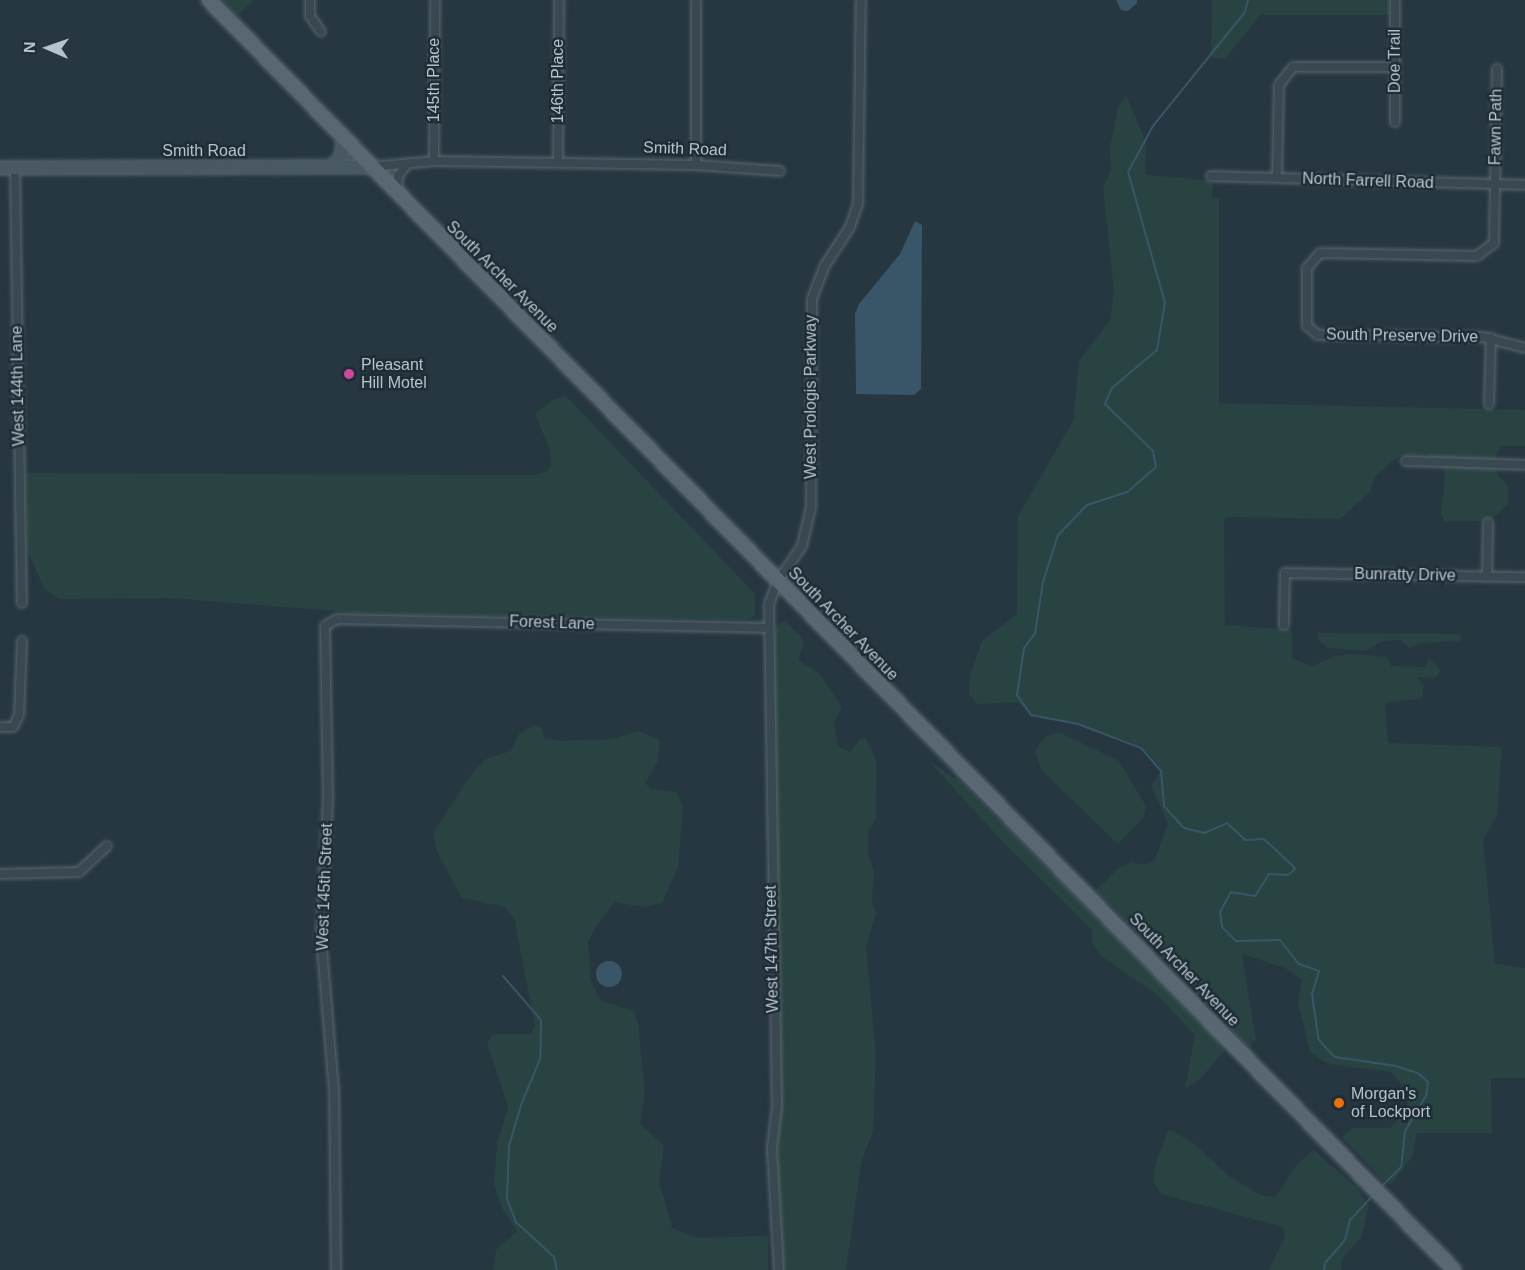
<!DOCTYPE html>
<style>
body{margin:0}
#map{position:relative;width:1525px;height:1270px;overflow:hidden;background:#263742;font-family:Helvetica,sans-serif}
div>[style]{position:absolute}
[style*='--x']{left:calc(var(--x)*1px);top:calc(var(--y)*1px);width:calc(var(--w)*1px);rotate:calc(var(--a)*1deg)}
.green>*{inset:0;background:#284341}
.water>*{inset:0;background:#395669}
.round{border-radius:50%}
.stream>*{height:2px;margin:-1px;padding:0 1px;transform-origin:1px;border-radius:1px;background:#395669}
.roads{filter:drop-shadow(0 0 2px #58666f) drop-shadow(0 0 2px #58666f)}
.street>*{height:8px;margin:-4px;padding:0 4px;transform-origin:4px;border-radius:4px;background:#3a4852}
.secondary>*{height:12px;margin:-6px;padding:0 6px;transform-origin:6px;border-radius:6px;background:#485865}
.primary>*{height:14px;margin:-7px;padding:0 7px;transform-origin:7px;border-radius:7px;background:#586771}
.dots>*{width:16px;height:16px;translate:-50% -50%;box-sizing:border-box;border:3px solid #1f2d37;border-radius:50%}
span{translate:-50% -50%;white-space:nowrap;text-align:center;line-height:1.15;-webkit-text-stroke:5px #1f2d37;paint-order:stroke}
.street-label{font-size:16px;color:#b7c3cc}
.poi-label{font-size:16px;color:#b7c3cc}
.left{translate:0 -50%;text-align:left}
.north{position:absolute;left:18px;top:18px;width:60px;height:60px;-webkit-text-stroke:4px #1f2d37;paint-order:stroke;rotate:272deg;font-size:16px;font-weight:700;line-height:24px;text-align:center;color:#b7c3cc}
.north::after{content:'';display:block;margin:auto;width:21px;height:27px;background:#b7c3cc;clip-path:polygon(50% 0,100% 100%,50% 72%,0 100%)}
</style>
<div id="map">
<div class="green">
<i style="clip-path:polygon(222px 0,253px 0,238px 15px)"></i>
<i style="clip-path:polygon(1212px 0,1390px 0,1390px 15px,1260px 15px,1225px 59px,1211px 57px)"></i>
<i style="clip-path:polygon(1126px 95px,1146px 142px,1145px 175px,1206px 180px,1213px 183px,1212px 198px,1219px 198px,1219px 403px,1525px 410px,1525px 446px,1502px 446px,1496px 454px,1497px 474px,1508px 486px,1508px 504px,1490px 521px,1444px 521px,1441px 513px,1445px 474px,1439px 459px,1424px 453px,1400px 456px,1390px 463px,1375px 477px,1370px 492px,1340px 519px,1226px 517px,1224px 521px,1225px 625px,1292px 630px,1292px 658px,1312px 666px,1335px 656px,1355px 654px,1387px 657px,1391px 666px,1425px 667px,1429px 658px,1441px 671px,1435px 678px,1417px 677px,1424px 685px,1422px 698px,1385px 703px,1388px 743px,1502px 747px,1497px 815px,1483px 840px,1495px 964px,1525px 968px,1525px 1078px,1491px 1078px,1492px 1133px,1417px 1133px,1412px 1157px,1391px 1185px,1380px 1178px,1342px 1137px,1353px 1128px,1390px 1128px,1404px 1114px,1410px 1094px,1391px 1072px,1328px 1064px,1310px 1052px,1298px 1002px,1302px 980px,1285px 968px,1242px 954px,1256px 1040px,1248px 1047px,1096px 890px,1119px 868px,1132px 862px,1145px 865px,1154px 861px,1168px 824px,1151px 786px,1161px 771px,1151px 757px,1130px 742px,1078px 724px,1031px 715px,1018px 702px,977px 704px,969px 694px,970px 675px,982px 641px,1017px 614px,1018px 516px,1073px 421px,1079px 361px,1110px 320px,1114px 291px,1103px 189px,1111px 169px,1110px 147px,1118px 107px)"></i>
<i style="clip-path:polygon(566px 396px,755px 594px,755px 616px,747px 620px,359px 613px,171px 598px,60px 599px,45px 590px,27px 550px,26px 473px,534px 475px,546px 472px,551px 465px,550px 450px,535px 414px,554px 399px)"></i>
<i style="clip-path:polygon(785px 622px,800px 635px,804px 644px,798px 660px,819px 673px,842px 707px,834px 722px,838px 746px,850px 752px,860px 739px,866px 738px,877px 762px,876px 819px,868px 832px,868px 854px,874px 871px,872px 900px,876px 913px,866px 947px,876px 1055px,873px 1130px,861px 1164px,846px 1270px,779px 1270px,772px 643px,777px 625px)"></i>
<i style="clip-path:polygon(1318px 633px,1461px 634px,1462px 638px,1459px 641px,1420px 643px,1410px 648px,1400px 640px,1383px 641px,1365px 651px,1328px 648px,1318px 640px)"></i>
<i style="clip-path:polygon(534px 725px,542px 728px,544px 738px,562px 741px,611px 739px,639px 731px,660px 740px,657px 763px,645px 783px,651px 789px,677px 792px,683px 808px,678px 867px,662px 903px,641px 907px,615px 902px,596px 926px,588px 942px,591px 981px,601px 1001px,634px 1011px,638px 1022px,645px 1093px,640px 1124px,664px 1146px,659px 1181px,672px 1228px,699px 1238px,768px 1236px,768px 1270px,493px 1270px,496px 1250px,517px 1231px,502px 1208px,494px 1184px,497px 1145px,508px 1107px,487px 1042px,493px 1034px,531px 1034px,535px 1025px,514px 918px,505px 907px,462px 898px,437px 852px,433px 833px,473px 772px,486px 759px,511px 751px,519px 734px)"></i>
<i style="clip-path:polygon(1059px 732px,1119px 761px,1146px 806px,1144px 817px,1118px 844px,1041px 770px,1035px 750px,1046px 736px)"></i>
<i style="clip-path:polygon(928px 760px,962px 783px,1212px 1032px,1224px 1051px,1201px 1078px,1185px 1089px,1195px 1035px,1156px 994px,1101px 956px,1092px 943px,1092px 930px,1002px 841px)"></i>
<i style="clip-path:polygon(1169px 1129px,1193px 1143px,1229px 1176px,1260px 1195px,1275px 1198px,1297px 1164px,1314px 1150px,1358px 1189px,1369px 1205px,1361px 1238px,1341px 1259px,1341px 1270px,1269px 1270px,1285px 1236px,1283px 1227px,1161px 1194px,1153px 1181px,1156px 1162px)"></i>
</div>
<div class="water">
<i style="clip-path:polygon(1116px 0,1137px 0,1137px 3px,1128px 11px,1121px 10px)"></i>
<i style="clip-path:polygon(915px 221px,922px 225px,921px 389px,914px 395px,856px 394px,855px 314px,859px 304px,900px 254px)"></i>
<i class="round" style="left:596px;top:961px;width:26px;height:26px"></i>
</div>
<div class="stream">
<i style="--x:1248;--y:0;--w:12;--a:104"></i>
<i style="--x:1245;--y:12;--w:146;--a:128.9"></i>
<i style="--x:1153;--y:126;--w:52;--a:118.5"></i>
<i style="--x:1128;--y:172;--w:136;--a:74.2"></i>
<i style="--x:1165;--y:303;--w:48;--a:99.7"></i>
<i style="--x:1157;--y:350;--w:59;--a:139.8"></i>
<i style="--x:1112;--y:388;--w:17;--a:114"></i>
<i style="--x:1105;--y:404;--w:67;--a:44.4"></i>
<i style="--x:1153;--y:451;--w:16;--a:79"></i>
<i style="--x:1156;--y:467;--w:38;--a:139"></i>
<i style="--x:1127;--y:492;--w:42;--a:162"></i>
<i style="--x:1087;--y:505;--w:42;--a:134"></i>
<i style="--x:1058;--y:535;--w:49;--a:107.7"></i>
<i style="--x:1043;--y:582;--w:52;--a:98.9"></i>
<i style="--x:1035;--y:633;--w:19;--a:126"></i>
<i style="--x:1024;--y:648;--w:48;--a:98.5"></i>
<i style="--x:1017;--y:695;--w:24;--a:55"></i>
<i style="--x:1031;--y:715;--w:48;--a:10.8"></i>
<i style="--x:1078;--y:724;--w:67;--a:20.9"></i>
<i style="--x:1141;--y:748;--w:30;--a:49"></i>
<i style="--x:1161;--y:771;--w:35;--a:85"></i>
<i style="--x:1164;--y:806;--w:30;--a:48"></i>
<i style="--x:1184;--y:828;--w:21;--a:14"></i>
<i style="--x:1204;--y:833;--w:25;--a:-23"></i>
<i style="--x:1227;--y:823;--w:25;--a:43"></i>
<i style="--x:1245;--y:840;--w:19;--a:-3"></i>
<i style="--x:1264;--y:839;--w:37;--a:43"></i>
<i style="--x:1291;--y:864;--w:6;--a:51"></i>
<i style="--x:1295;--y:869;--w:9;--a:139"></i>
<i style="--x:1288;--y:875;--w:19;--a:-177"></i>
<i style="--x:1269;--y:874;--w:26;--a:122"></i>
<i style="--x:1255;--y:896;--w:24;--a:-171"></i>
<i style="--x:1231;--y:892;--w:23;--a:119"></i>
<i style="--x:1220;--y:912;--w:15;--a:82"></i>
<i style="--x:1222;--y:927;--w:20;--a:45"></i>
<i style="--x:1236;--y:941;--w:44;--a:-1.3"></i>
<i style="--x:1280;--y:940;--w:31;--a:52"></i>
<i style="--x:1299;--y:964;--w:21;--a:19"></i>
<i style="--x:1319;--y:971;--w:24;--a:107"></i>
<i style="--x:1312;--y:994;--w:36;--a:82"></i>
<i style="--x:1317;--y:1030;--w:10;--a:79"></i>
<i style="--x:1319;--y:1040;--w:23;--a:47"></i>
<i style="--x:1335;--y:1057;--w:62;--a:8.4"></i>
<i style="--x:1396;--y:1066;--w:23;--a:18"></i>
<i style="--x:1418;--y:1073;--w:13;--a:42"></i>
<i style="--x:1428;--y:1082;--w:14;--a:98"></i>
<i style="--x:1426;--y:1096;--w:41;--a:121"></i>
<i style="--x:1405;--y:1131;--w:36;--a:96"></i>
<i style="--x:1401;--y:1167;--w:27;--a:135"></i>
<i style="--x:503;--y:976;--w:58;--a:49.2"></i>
<i style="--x:541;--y:1020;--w:39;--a:91"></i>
<i style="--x:540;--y:1059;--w:50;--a:112.4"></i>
<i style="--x:521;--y:1105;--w:43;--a:106.3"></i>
<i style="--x:509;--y:1146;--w:53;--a:92.2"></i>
<i style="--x:507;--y:1199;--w:25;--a:69"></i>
<i style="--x:516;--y:1222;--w:52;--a:42.6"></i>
<i style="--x:554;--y:1257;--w:13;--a:77"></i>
<i style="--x:1324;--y:1270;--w:7;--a:-82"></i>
<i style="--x:1325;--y:1263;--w:30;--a:-49"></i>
<i style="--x:1345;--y:1240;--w:21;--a:-76"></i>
<i style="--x:1350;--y:1220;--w:33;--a:-47"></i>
</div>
<div class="roads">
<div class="street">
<i style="--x:310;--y:0;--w:16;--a:90"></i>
<i style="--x:310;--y:16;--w:19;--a:55"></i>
<i style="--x:1497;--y:69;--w:174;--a:91"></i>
<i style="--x:1494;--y:243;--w:21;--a:143"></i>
<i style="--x:1477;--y:256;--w:157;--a:-178.9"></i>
<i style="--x:1320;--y:253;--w:20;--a:131"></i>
<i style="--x:1307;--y:268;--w:58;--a:90"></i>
<i style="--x:1307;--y:326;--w:14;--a:39"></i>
<i style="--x:1318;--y:335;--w:165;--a:0.7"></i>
<i style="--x:1483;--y:337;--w:43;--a:14.7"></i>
<i style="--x:1395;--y:122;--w:122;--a:-90"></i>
<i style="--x:434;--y:161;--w:161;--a:-89.6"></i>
<i style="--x:558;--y:163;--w:163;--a:-89.6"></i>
<i style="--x:696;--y:165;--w:165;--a:-90"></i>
<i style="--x:371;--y:167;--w:63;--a:-5.4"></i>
<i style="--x:434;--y:161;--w:262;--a:0.9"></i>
<i style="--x:696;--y:165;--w:84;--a:4.1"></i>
<i style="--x:15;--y:168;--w:435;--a:89.1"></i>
<i style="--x:1211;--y:176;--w:314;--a:1.6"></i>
<i style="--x:1277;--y:178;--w:93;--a:-88.8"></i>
<i style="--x:1279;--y:85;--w:23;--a:-52"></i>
<i style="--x:1293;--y:67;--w:101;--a:0"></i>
<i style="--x:397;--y:191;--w:15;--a:-86"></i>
<i style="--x:398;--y:176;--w:16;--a:-52"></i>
<i style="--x:1489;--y:404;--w:66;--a:-88.3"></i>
<i style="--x:1406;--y:461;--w:119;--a:1.9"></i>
<i style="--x:1487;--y:577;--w:54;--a:-88.9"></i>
<i style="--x:1284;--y:625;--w:52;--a:-88.9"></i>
<i style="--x:1285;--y:573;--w:240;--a:1"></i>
<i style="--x:0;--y:727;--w:13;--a:0"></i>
<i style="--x:13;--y:727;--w:13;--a:-63"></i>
<i style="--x:19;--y:715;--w:74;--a:-87.7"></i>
<i style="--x:0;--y:874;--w:79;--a:-1.5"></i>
<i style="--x:79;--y:872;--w:38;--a:-43"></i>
<i style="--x:336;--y:1270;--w:179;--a:-90.6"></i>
<i style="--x:334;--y:1091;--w:155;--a:-94.8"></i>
<i style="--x:321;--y:937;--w:138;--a:-87.1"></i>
<i style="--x:328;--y:799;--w:173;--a:-91"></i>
<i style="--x:325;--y:626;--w:14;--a:-30"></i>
<i style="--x:337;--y:619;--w:431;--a:1.2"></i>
<i style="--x:779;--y:1270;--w:122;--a:-93.3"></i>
<i style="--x:772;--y:1148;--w:42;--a:-83.2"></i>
<i style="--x:777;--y:1106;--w:502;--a:-90.91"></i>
<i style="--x:769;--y:604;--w:25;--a:-69"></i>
<i style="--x:778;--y:581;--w:42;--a:-55.6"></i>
<i style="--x:802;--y:546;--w:40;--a:-77"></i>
<i style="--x:811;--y:507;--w:208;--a:-89.7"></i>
<i style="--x:812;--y:299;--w:34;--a:-69"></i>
<i style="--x:824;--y:267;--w:48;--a:-57"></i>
<i style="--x:850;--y:227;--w:24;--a:-71"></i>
<i style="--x:858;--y:204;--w:204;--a:-89.2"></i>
</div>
<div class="secondary">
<i style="--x:332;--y:167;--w:16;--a:-50"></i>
<i style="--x:342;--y:155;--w:17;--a:-87"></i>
<i style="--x:0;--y:168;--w:371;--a:-0.2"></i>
</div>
<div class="primary">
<i style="--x:209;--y:0;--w:1778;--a:45.57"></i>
</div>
</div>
<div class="dots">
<i style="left:349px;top:374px;background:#d1479c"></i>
<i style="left:1339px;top:1103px;background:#e8710a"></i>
</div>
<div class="street-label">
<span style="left:1395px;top:61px;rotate:-90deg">Doe Trail</span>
<span style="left:434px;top:80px;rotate:-90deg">145th Place</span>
<span style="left:558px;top:81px;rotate:-90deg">146th Place</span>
<span style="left:1496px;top:127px;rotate:-89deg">Fawn Path</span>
<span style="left:685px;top:149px;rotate:2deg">Smith Road</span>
<span style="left:204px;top:151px">Smith Road</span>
<span style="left:1368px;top:181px;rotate:2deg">North Farrell Road</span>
<span style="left:502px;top:277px;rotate:45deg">South Archer Avenue</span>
<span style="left:1402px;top:336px;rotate:1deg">South Preserve Drive</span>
<span style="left:18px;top:386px;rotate:-91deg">West 144th Lane</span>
<span style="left:811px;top:397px;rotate:-90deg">West Prologis Parkway</span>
<span style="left:1405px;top:575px;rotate:1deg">Bunratty Drive</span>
<span style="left:552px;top:623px;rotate:2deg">Forest Lane</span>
<span style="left:843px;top:624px;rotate:46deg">South Archer Avenue</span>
<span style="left:325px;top:887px;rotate:-88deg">West 145th Street</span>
<span style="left:772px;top:949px;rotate:-91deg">West 147th Street</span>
<span style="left:1184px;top:970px;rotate:46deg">South Archer Avenue</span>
</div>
<div class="poi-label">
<span class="left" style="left:361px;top:374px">Pleasant<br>Hill Motel</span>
<span class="left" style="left:1351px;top:1103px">Morgan's<br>of Lockport</span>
</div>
<div class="north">N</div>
</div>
